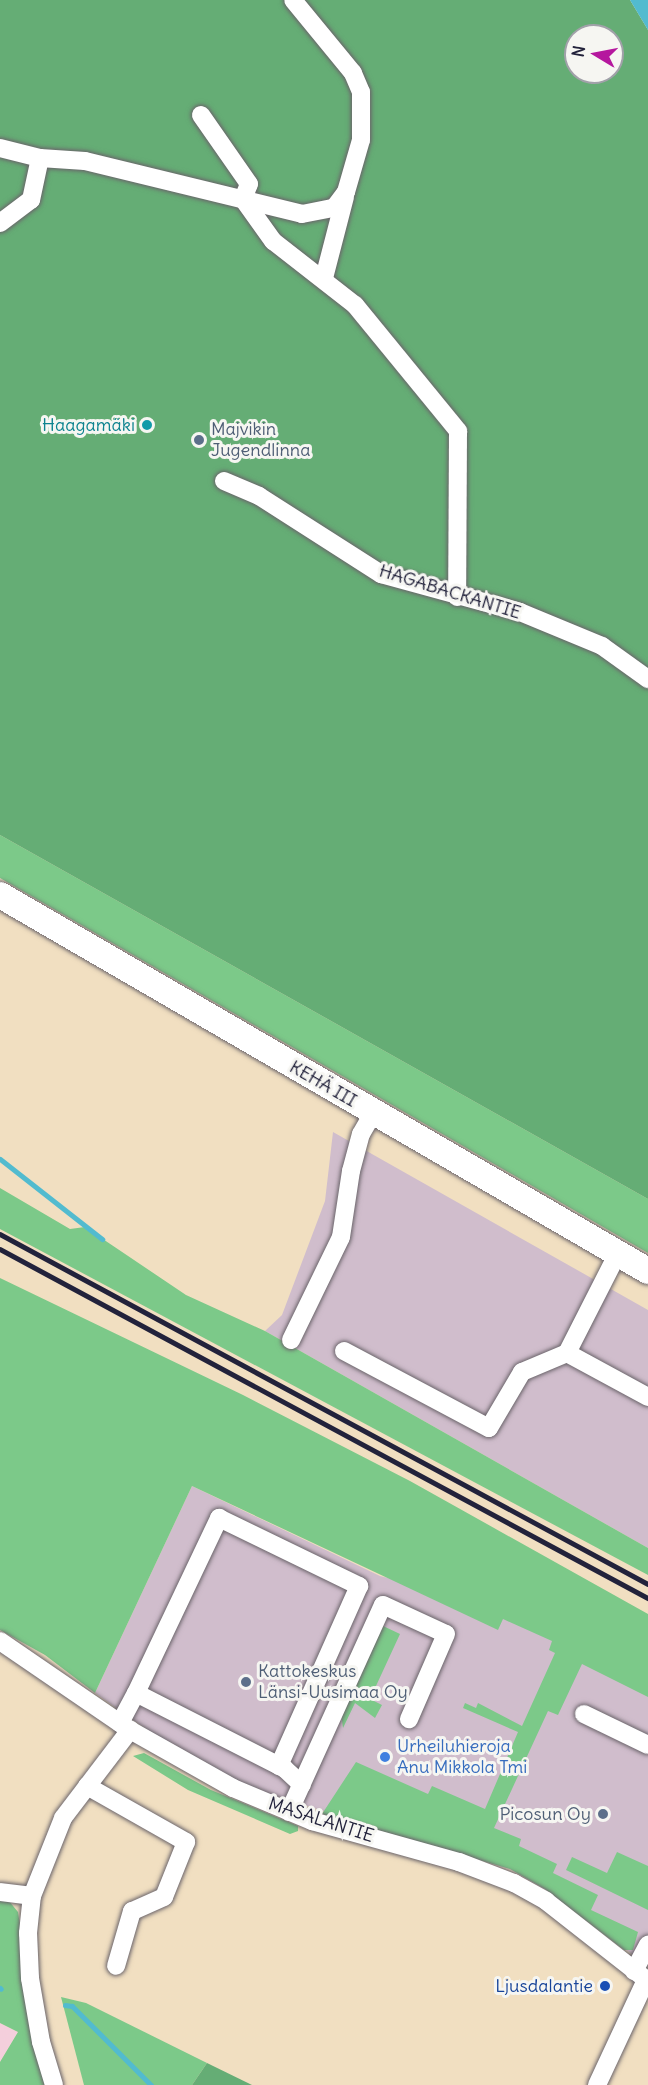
<!DOCTYPE html>
<meta charset="utf-8">
<style>
body{margin:0}
#map{position:relative;width:648px;height:2085px;overflow:hidden;background:#f1dfc1;font-family:Delius,sans-serif}
div>[style]{position:absolute}
[style*='--x']{left:calc(var(--x)*1px);top:calc(var(--y)*1px);width:calc(var(--w)*1px);rotate:calc(var(--a)*1deg)}
.built>*{inset:0;background:#f4cfdc}
.industrial>*{inset:0;background:#d0bdcc}
.green>*{inset:0;background:#7cc989}
.forest>*{inset:0;background:#65ad75}
.water>*{inset:0;background:#52bbcf}
.stream>*{height:5px;margin:-2.5px;padding:0 2.5px;transform-origin:2.5px;border-radius:2.5px;background:#52bbcf}
.roads{filter:drop-shadow(0 0 2px #6a646a) drop-shadow(0 0 2px #6a646a)}
.minor>*{height:18px;margin:-9px;padding:0 9px;transform-origin:9px;border-radius:9px;background:#fff}
.highway>*{height:26px;margin:-13px;padding:0 13px;transform-origin:13px;border-radius:13px;background:#fff}
.rail>*{height:4.5px;margin:-2.25px;padding:0 2.25px;transform-origin:2.25px;border-radius:2.25px;background:#22223b}
.dots>*{width:16px;height:16px;translate:-50% -50%;box-sizing:border-box;border:3px solid #f6f6f2;border-radius:50%}
span{translate:-50% -50%;white-space:nowrap;text-align:center;line-height:1.15;-webkit-text-stroke:6px #f6f6f2;paint-order:stroke}
.culture-label{font-size:18px;color:#0d838f}
.right{translate:-100% -50%;text-align:right}
.service-label{font-size:18px;color:#4e5e75}
.left{translate:0 -50%;text-align:left}
.street-label{font-size:18px;color:#22223b}
.shop-label{font-size:18px;color:#366cbe}
.transit-label{font-size:18px;color:#164399}
.north{position:absolute;left:564px;top:24px;width:60px;height:60px;box-sizing:border-box;background:#f6f6f2;border:2px solid #a1a1a9;border-radius:50%;rotate:280deg;font-size:16px;font-weight:700;line-height:24px;text-align:center;color:#22223b}
.north::after{content:'';display:block;margin:auto;width:21px;height:27px;background:#b5179e;clip-path:polygon(50% 0,100% 100%,50% 72%,0 100%)}
</style>
<div id="map">
<div class="built">
<i style="clip-path:polygon(0 2023px,18px 2032px,0 2062px)"></i>
</div>
<div class="industrial">
<i style="clip-path:polygon(333px 1132px,648px 1310px,648px 1548px,265px 1331px,282px 1315px,325px 1201px)"></i>
<i style="clip-path:polygon(192px 1486px,380px 1576px,648px 1642px,648px 1966px,545px 1889px,510px 1869px,249px 1788px,172px 1747px,95px 1693px)"></i>
</div>
<div class="green">
<i style="clip-path:polygon(0 835px,648px 1199px,648px 1253px,0 878px)"></i>
<i style="clip-path:polygon(0 1188px,70px 1229px,85px 1227px,186px 1295px,265px 1331px,648px 1548px,648px 1575px,0 1229px)"></i>
<i style="clip-path:polygon(0 1278px,243px 1395px,410px 1481px,648px 1614px,648px 1697px,582px 1664px,558px 1715px,548px 1711px,494px 1828px,521px 1839px,519px 1846px,557px 1864px,553px 1873px,598px 1895px,591px 1910px,638px 1932px,633px 1950px,624px 1950px,545px 1889px,510px 1869px,322px 1814px,356px 1762px,428px 1794px,432px 1786px,485px 1809px,518px 1732px,463px 1708px,465px 1703px,476px 1708px,478px 1703px,522px 1726px,555px 1653px,549px 1650px,552px 1641px,503px 1619px,498px 1630px,192px 1486px,95px 1693px,45px 1655px,0 1630px)"></i>
<i style="clip-path:polygon(381px 1625px,400px 1634px,370px 1699px,382px 1705px,375px 1718px,355px 1703px,343px 1728px,341px 1713px)"></i>
<i style="clip-path:polygon(144px 1753px,211px 1790px,298px 1826px,298px 1831px,290px 1834px,188px 1790px,133px 1756px)"></i>
<i style="clip-path:polygon(617px 1852px,648px 1866px,648px 1910px,566px 1870px,572px 1857px,607px 1873px)"></i>
<i style="clip-path:polygon(0 1901px,9px 1901px,18px 1912px,45px 2085px,0 2085px,0 2062px,18px 2032px,0 2023px)"></i>
<i style="clip-path:polygon(61px 1997px,86px 2003px,207px 2063px,192px 2085px,84px 2085px)"></i>
</div>
<div class="forest">
<i style="clip-path:polygon(evenodd,0 0,630px 0,648px 30px,648px 1199px,0 835px,0 0,576px 36px,612px 36px,612px 72px,576px 72px,576px 36px)"></i>
<i style="clip-path:polygon(207px 2063px,252px 2085px,192px 2085px)"></i>
</div>
<div class="water">
<i style="clip-path:polygon(630px 0,648px 0,648px 30px)"></i>
</div>
<div class="stream">
<i style="--x:0;--y:1159;--w:130;--a:38.1"></i>
<i style="--x:0;--y:1988;--w:1;--a:45"></i>
<i style="--x:65;--y:2005;--w:7;--a:8"></i>
<i style="--x:72;--y:2006;--w:112;--a:45"></i>
</div>
<div class="roads">
<div class="minor">
<i style="--x:201;--y:115;--w:84;--a:55.2"></i>
<i style="--x:249;--y:184;--w:16;--a:112"></i>
<i style="--x:0;--y:148;--w:41;--a:14"></i>
<i style="--x:40;--y:158;--w:45;--a:3.8"></i>
<i style="--x:85;--y:161;--w:223;--a:13.7"></i>
<i style="--x:302;--y:214;--w:33;--a:-11"></i>
<i style="--x:334;--y:208;--w:20;--a:-53"></i>
<i style="--x:346;--y:192;--w:54;--a:-73.9"></i>
<i style="--x:361;--y:140;--w:48;--a:-90"></i>
<i style="--x:361;--y:92;--w:21;--a:-113"></i>
<i style="--x:353;--y:73;--w:94;--a:-129.4"></i>
<i style="--x:243;--y:199;--w:52;--a:54.5"></i>
<i style="--x:273;--y:241;--w:104;--a:38"></i>
<i style="--x:355;--y:305;--w:163;--a:50.7"></i>
<i style="--x:458;--y:431;--w:166;--a:90.3"></i>
<i style="--x:0;--y:223;--w:39;--a:-37"></i>
<i style="--x:31;--y:200;--w:43;--a:-77.9"></i>
<i style="--x:324;--y:278;--w:84;--a:-75.5"></i>
<i style="--x:224;--y:481;--w:38;--a:23"></i>
<i style="--x:259;--y:496;--w:145;--a:32.6"></i>
<i style="--x:381;--y:574;--w:144;--a:15.3"></i>
<i style="--x:520;--y:612;--w:89;--a:22.5"></i>
<i style="--x:602;--y:646;--w:57;--a:35.7"></i>
<i style="--x:291;--y:1340;--w:114;--a:-64.1"></i>
<i style="--x:341;--y:1237;--w:67;--a:-81.4"></i>
<i style="--x:351;--y:1171;--w:38;--a:-75"></i>
<i style="--x:361;--y:1134;--w:24;--a:-60"></i>
<i style="--x:344;--y:1351;--w:164;--a:28"></i>
<i style="--x:489;--y:1428;--w:65;--a:-59.5"></i>
<i style="--x:522;--y:1372;--w:49;--a:-22.9"></i>
<i style="--x:567;--y:1353;--w:112;--a:-63"></i>
<i style="--x:567;--y:1353;--w:92;--a:28.5"></i>
<i style="--x:0;--y:1641;--w:158;--a:34.4"></i>
<i style="--x:130;--y:1730;--w:118;--a:29.4"></i>
<i style="--x:233;--y:1788;--w:86;--a:22.7"></i>
<i style="--x:312;--y:1821;--w:153;--a:15.6"></i>
<i style="--x:459;--y:1862;--w:59;--a:20.9"></i>
<i style="--x:514;--y:1883;--w:37;--a:29"></i>
<i style="--x:546;--y:1901;--w:130;--a:38.1"></i>
<i style="--x:136;--y:1693;--w:194;--a:-64.6"></i>
<i style="--x:219;--y:1518;--w:156;--a:25.9"></i>
<i style="--x:359;--y:1586;--w:197;--a:114"></i>
<i style="--x:584;--y:1714;--w:71;--a:25.8"></i>
<i style="--x:120;--y:1723;--w:34;--a:-62"></i>
<i style="--x:136;--y:1693;--w:167;--a:27"></i>
<i style="--x:285;--y:1769;--w:23;--a:43"></i>
<i style="--x:87;--y:1786;--w:114;--a:29.5"></i>
<i style="--x:186;--y:1842;--w:59;--a:111.8"></i>
<i style="--x:164;--y:1897;--w:35;--a:156"></i>
<i style="--x:132;--y:1911;--w:57;--a:106.2"></i>
<i style="--x:289;--y:1812;--w:227;--a:-65.6"></i>
<i style="--x:383;--y:1605;--w:69;--a:24.7"></i>
<i style="--x:446;--y:1634;--w:93;--a:113.5"></i>
<i style="--x:0;--y:1892;--w:32;--a:7"></i>
<i style="--x:634;--y:1971;--w:30;--a:-62"></i>
<i style="--x:54;--y:2085;--w:45;--a:-106.8"></i>
<i style="--x:41;--y:2042;--w:65;--a:-99.8"></i>
<i style="--x:30;--y:1978;--w:45;--a:-92.5"></i>
<i style="--x:28;--y:1933;--w:37;--a:-84"></i>
<i style="--x:32;--y:1896;--w:84;--a:-68.3"></i>
<i style="--x:63;--y:1818;--w:111;--a:-52.7"></i>
<i style="--x:597;--y:2085;--w:116;--a:-65"></i>
</div>
<div class="highway">
<i style="--x:0;--y:895;--w:749;--a:30.12"></i>
</div>
</div>
<div class="rail">
<i style="--x:0;--y:1234;--w:736;--a:28.37"></i>
<i style="--x:0;--y:1249;--w:736;--a:28.31"></i>
</div>
<div class="dots">
<i style="left:147px;top:425px;background:#0f9aa8"></i>
<i style="left:199px;top:440px;background:#5c6f8a"></i>
<i style="left:246px;top:1682px;background:#5c6f8a"></i>
<i style="left:385px;top:1757px;background:#3f7fe0"></i>
<i style="left:603px;top:1814px;background:#5c6f8a"></i>
<i style="left:605px;top:1986px;background:#1a4fb4"></i>
</div>
<div class="culture-label">
<span class="right" style="left:135px;top:425px">Haagamäki</span>
</div>
<div class="service-label">
<span class="left" style="left:211px;top:440px">Majvikin<br>Jugendlinna</span>
<span class="left" style="left:258px;top:1682px">Kattokeskus<br>Länsi-Uusimaa Oy</span>
<span class="right" style="left:591px;top:1814px">Picosun Oy</span>
</div>
<div class="street-label">
<span style="left:450px;top:592px;rotate:17deg">HAGABACKANTIE</span>
<span style="left:323px;top:1084px;rotate:30deg">KEHÄ III</span>
<span style="left:321px;top:1820px;rotate:18deg">MASALANTIE</span>
</div>
<div class="shop-label">
<span class="left" style="left:397px;top:1757px">Urheiluhieroja<br>Anu Mikkola Tmi</span>
</div>
<div class="transit-label">
<span class="right" style="left:593px;top:1986px">Ljusdalantie</span>
</div>
<div class="north">N</div>
</div>
